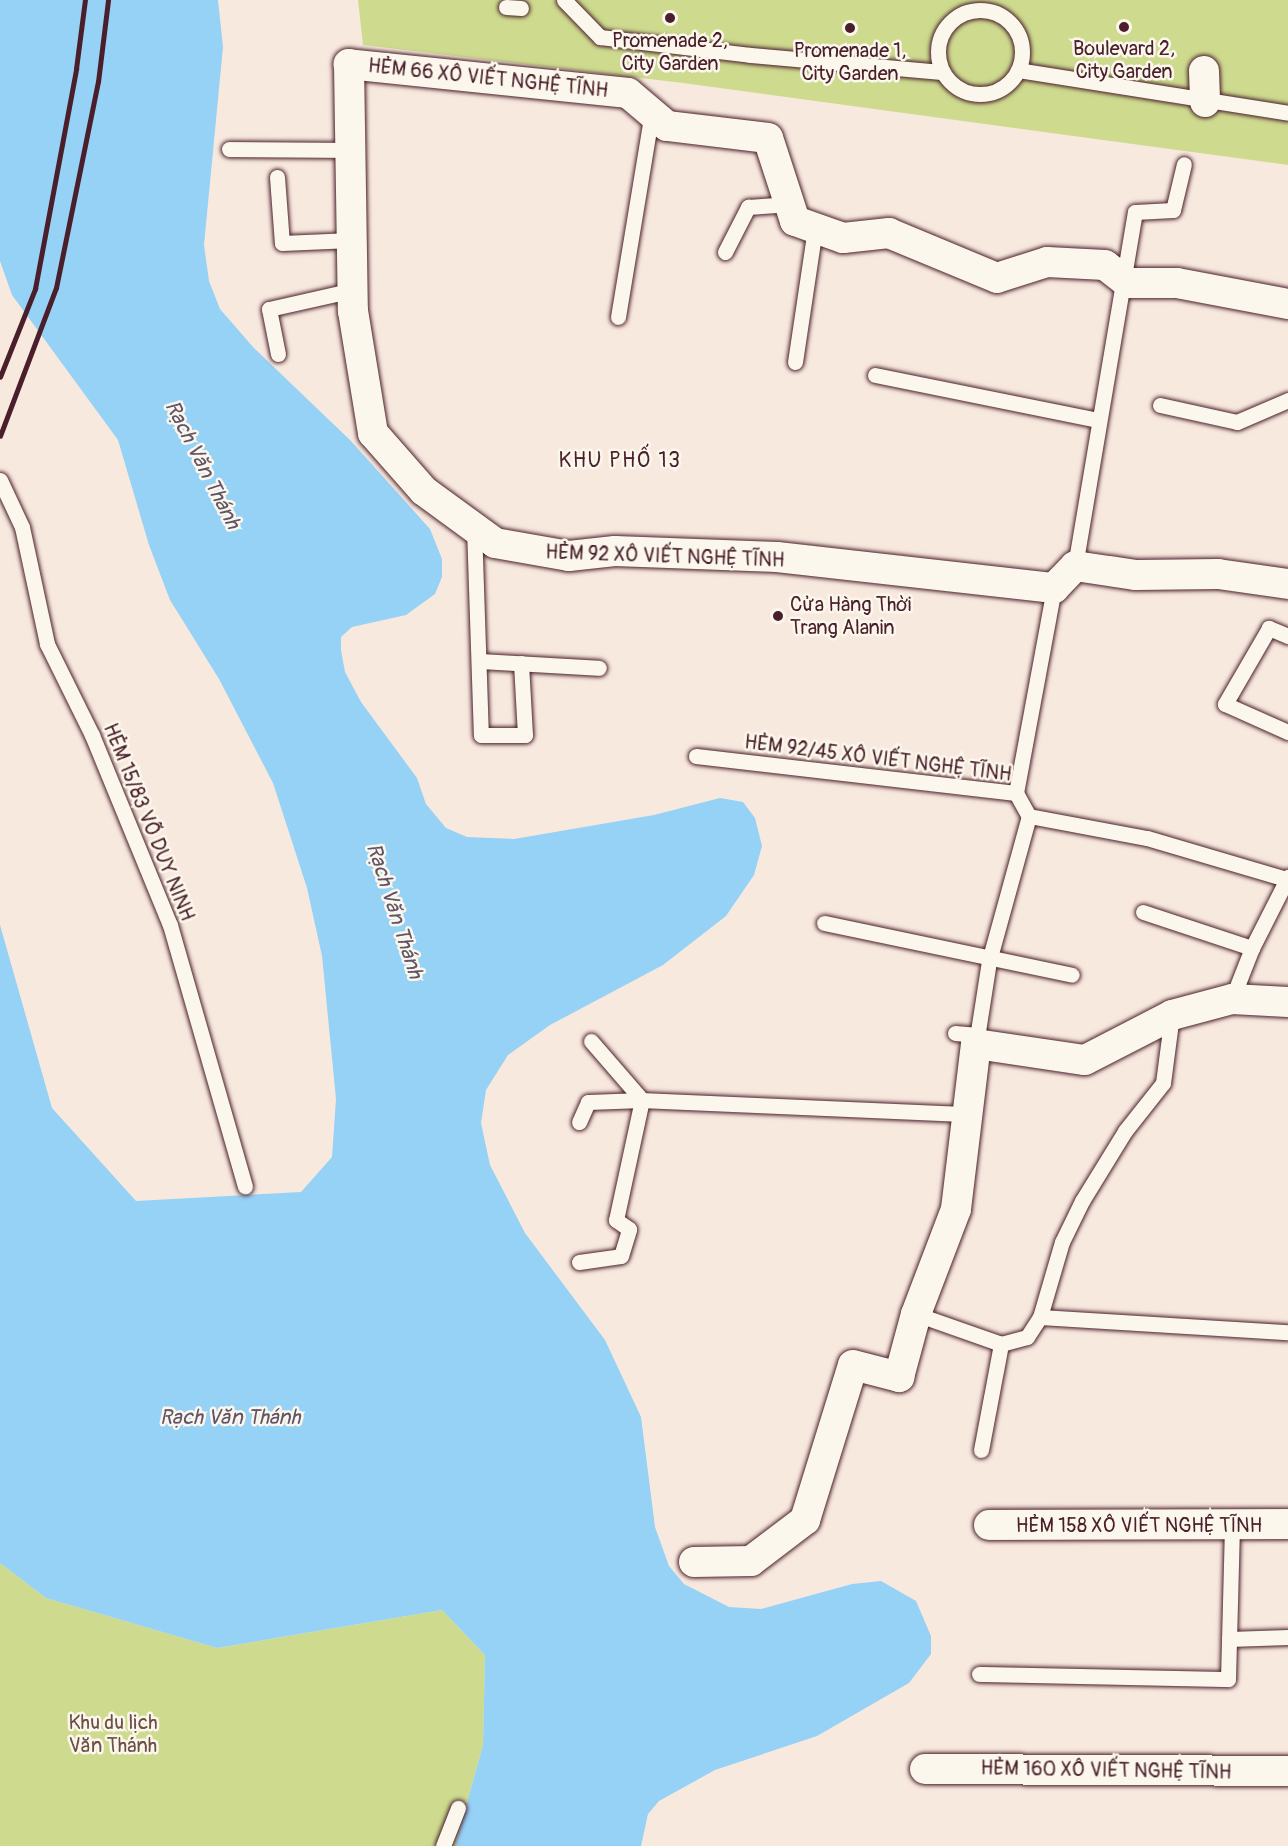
<!DOCTYPE html>
<meta charset="utf-8">
<style>
body{margin:0}
#map{position:relative;width:1288px;height:1846px;overflow:hidden;background:#f8e9de;font-family:Pangolin,sans-serif}
div>[style]{position:absolute}
[style*='--x']{left:calc(var(--x)*1px);top:calc(var(--y)*1px);width:calc(var(--w)*1px);rotate:calc(var(--a)*1deg)}
.green>*{inset:0;background:#cedb8f}
.water>*{inset:0;background:#96d1f6}
.roads{filter:drop-shadow(0 0 2px #4a1f2b) drop-shadow(0 0 2px #4a1f2b)}
.service>*{height:15px;margin:-7.5px;padding:0 7.5px;transform-origin:7.5px;border-radius:7.5px;background:#fbf7ec}
.service>.ring{margin:-7.5px;padding:0;box-sizing:content-box;background:none;border:15px solid #fbf7ec;border-radius:50%}
.minor>*{height:30px;margin:-15px;padding:0 15px;transform-origin:15px;border-radius:15px;background:#fbf7ec}
.rail>*{height:4.5px;margin:-2.25px;padding:0 2.25px;transform-origin:2.25px;border-radius:2.25px;background:#4a1f2b}
.dots>*{width:16px;height:16px;translate:-50% -50%;box-sizing:border-box;border:3px solid #fbf7ec;border-radius:50%}
span{translate:-50% -50%;white-space:nowrap;text-align:center;line-height:1.15;-webkit-text-stroke:5px #fbf7ec;paint-order:stroke}
.poi-label{font-size:20px;color:#4a1f2b}
.left{translate:0 -50%;text-align:left}
.street-label{font-size:20px;color:#4a1f2b}
.park-label{font-size:20px;color:#6b4e44}
.neighbourhood-label{font-size:21px;color:#4a1f2b;letter-spacing:1.5px}
.water-label{font-size:21px;color:#615468;font-style:italic}
</style>
<div id="map">
<div class="green">
<i style="clip-path:polygon(358px 0,1288px 0,1288px 165px,683px 83px,363px 45px)"></i>
<i style="clip-path:polygon(0 1563px,46px 1598px,217px 1648px,442px 1610px,485px 1655px,483px 1745px,455px 1846px,0 1846px)"></i>
</div>
<div class="water">
<i style="clip-path:polygon(0 0,218px 0,223px 47px,204px 245px,209px 281px,220px 309px,253px 347px,350px 440px,430px 529px,442px 559px,442px 577px,435px 594px,406px 615px,352px 627px,341px 637px,341px 650px,345px 672px,361px 702px,417px 778px,426px 804px,446px 828px,467px 837px,514px 839px,654px 815px,720px 798px,743px 802px,755px 818px,762px 846px,754px 875px,726px 916px,663px 965px,550px 1025px,508px 1055px,486px 1090px,481px 1123px,490px 1165px,525px 1233px,605px 1340px,641px 1417px,655px 1527px,669px 1566px,684px 1584px,729px 1607px,761px 1609px,852px 1584px,881px 1581px,916px 1601px,931px 1636px,931px 1654px,909px 1683px,817px 1736px,715px 1770px,659px 1801px,648px 1814px,641px 1846px,455px 1846px,483px 1745px,485px 1655px,442px 1610px,217px 1648px,46px 1598px,0 1563px,0 925px,52px 1108px,136px 1201px,301px 1192px,332px 1157px,336px 1099px,322px 956px,307px 888px,273px 783px,219px 679px,170px 600px,149px 545px,118px 440px,12px 295px,0 261px)"></i>
</div>
<div class="roads">
<div class="service">
<i style="--x:564;--y:0;--w:52;--a:45.8"></i>
<i style="--x:600;--y:37;--w:151;--a:6.8"></i>
<i style="--x:750;--y:55;--w:193;--a:5.1"></i>
<i style="--x:506;--y:7;--w:15;--a:4"></i>
<i class="ring" style="left:938px;top:10px;width:69px;height:69px"></i>
<i style="--x:1018;--y:70;--w:273;--a:9"></i>
<i style="--x:229;--y:149;--w:120;--a:0.5"></i>
<i style="--x:277;--y:177;--w:66;--a:85.7"></i>
<i style="--x:282;--y:243;--w:69;--a:-2.5"></i>
<i style="--x:725;--y:252;--w:51;--a:-62.9"></i>
<i style="--x:748;--y:207;--w:42;--a:-4.1"></i>
<i style="--x:618;--y:317;--w:208;--a:-80.6"></i>
<i style="--x:278;--y:354;--w:46;--a:-101.3"></i>
<i style="--x:269;--y:309;--w:86;--a:-12.7"></i>
<i style="--x:795;--y:362;--w:135;--a:-81.5"></i>
<i style="--x:875;--y:375;--w:228;--a:11.4"></i>
<i style="--x:1160;--y:405;--w:79;--a:12.4"></i>
<i style="--x:1237;--y:422;--w:56;--a:-23.3"></i>
<i style="--x:0;--y:480;--w:52;--a:64.9"></i>
<i style="--x:22;--y:527;--w:120;--a:77.9"></i>
<i style="--x:47;--y:644;--w:102;--a:63.7"></i>
<i style="--x:92;--y:735;--w:205;--a:67.7"></i>
<i style="--x:170;--y:925;--w:272;--a:74"></i>
<i style="--x:474;--y:527;--w:208;--a:88.1"></i>
<i style="--x:481;--y:735;--w:44;--a:0"></i>
<i style="--x:525;--y:735;--w:72;--a:-93.2"></i>
<i style="--x:1075;--y:566;--w:359;--a:-80.4"></i>
<i style="--x:1135;--y:212;--w:38;--a:-3"></i>
<i style="--x:1173;--y:210;--w:47;--a:-76.6"></i>
<i style="--x:1288;--y:636;--w:21;--a:-157"></i>
<i style="--x:1269;--y:628;--w:88;--a:120.1"></i>
<i style="--x:1225;--y:704;--w:69;--a:24"></i>
<i style="--x:479;--y:661;--w:120;--a:3.3"></i>
<i style="--x:696;--y:756;--w:322;--a:6.6"></i>
<i style="--x:1016;--y:793;--w:26;--a:61"></i>
<i style="--x:1029;--y:816;--w:120;--a:10.6"></i>
<i style="--x:1147;--y:838;--w:145;--a:16.4"></i>
<i style="--x:1016;--y:793;--w:208;--a:-79.5"></i>
<i style="--x:1143;--y:912;--w:115;--a:18.3"></i>
<i style="--x:824;--y:923;--w:253;--a:11.8"></i>
<i style="--x:1232;--y:999;--w:55;--a:-68.6"></i>
<i style="--x:1252;--y:948;--w:80;--a:-63.1"></i>
<i style="--x:955;--y:1033;--w:23;--a:5"></i>
<i style="--x:591;--y:1041;--w:78;--a:49.2"></i>
<i style="--x:642;--y:1100;--w:326;--a:2.5"></i>
<i style="--x:976;--y:1044;--w:84;--a:-81.1"></i>
<i style="--x:989;--y:961;--w:150;--a:-74.6"></i>
<i style="--x:579;--y:1262;--w:42;--a:-8.1"></i>
<i style="--x:621;--y:1256;--w:28;--a:-73"></i>
<i style="--x:629;--y:1229;--w:16;--a:-145"></i>
<i style="--x:616;--y:1220;--w:123;--a:-77.8"></i>
<i style="--x:642;--y:1100;--w:54;--a:177.9"></i>
<i style="--x:588;--y:1102;--w:22;--a:114"></i>
<i style="--x:916;--y:1314;--w:90;--a:19.4"></i>
<i style="--x:1001;--y:1344;--w:27;--a:-15"></i>
<i style="--x:1027;--y:1337;--w:24;--a:-57"></i>
<i style="--x:1040;--y:1317;--w:248;--a:3.5"></i>
<i style="--x:1040;--y:1317;--w:78;--a:-73.7"></i>
<i style="--x:1062;--y:1242;--w:46;--a:-64"></i>
<i style="--x:1082;--y:1201;--w:82;--a:-58.4"></i>
<i style="--x:1125;--y:1131;--w:61;--a:-51.6"></i>
<i style="--x:1163;--y:1083;--w:69;--a:-82.5"></i>
<i style="--x:981;--y:1450;--w:108;--a:-79.3"></i>
<i style="--x:1229;--y:1639;--w:59;--a:-1.9"></i>
<i style="--x:979;--y:1674;--w:249;--a:1.2"></i>
<i style="--x:1228;--y:1679;--w:154;--a:-88.5"></i>
<i style="--x:443;--y:1846;--w:41;--a:-68.5"></i>
</div>
<div class="minor">
<i style="--x:1204;--y:71;--w:31;--a:88"></i>
<i style="--x:1288;--y:304;--w:113;--a:-169.3"></i>
<i style="--x:1177;--y:283;--w:49;--a:180"></i>
<i style="--x:1128;--y:283;--w:29;--a:-142"></i>
<i style="--x:1105;--y:265;--w:58;--a:-177"></i>
<i style="--x:1047;--y:262;--w:52;--a:162.3"></i>
<i style="--x:997;--y:278;--w:117;--a:-157.4"></i>
<i style="--x:889;--y:233;--w:46;--a:173.8"></i>
<i style="--x:843;--y:238;--w:51;--a:-160.5"></i>
<i style="--x:795;--y:221;--w:87;--a:-108"></i>
<i style="--x:768;--y:138;--w:102;--a:-173.2"></i>
<i style="--x:667;--y:126;--w:51;--a:-139.8"></i>
<i style="--x:628;--y:93;--w:281;--a:-174.1"></i>
<i style="--x:349;--y:64;--w:247;--a:89.1"></i>
<i style="--x:353;--y:311;--w:124;--a:80.7"></i>
<i style="--x:373;--y:433;--w:77;--a:48.7"></i>
<i style="--x:424;--y:491;--w:88;--a:36.2"></i>
<i style="--x:495;--y:543;--w:75;--a:10"></i>
<i style="--x:569;--y:556;--w:46;--a:-6.2"></i>
<i style="--x:615;--y:551;--w:162;--a:2.1"></i>
<i style="--x:777;--y:557;--w:279;--a:6.4"></i>
<i style="--x:1054;--y:588;--w:30;--a:-46"></i>
<i style="--x:1075;--y:566;--w:62;--a:8.4"></i>
<i style="--x:1136;--y:575;--w:82;--a:-0.7"></i>
<i style="--x:1218;--y:574;--w:71;--a:8.1"></i>
<i style="--x:989;--y:1525;--w:299;--a:-0.2"></i>
<i style="--x:694;--y:1562;--w:57;--a:-1"></i>
<i style="--x:751;--y:1561;--w:68;--a:-37.2"></i>
<i style="--x:805;--y:1520;--w:162;--a:-72.8"></i>
<i style="--x:853;--y:1365;--w:48;--a:14.6"></i>
<i style="--x:899;--y:1377;--w:65;--a:-74.9"></i>
<i style="--x:916;--y:1314;--w:112;--a:-69.1"></i>
<i style="--x:956;--y:1209;--w:166;--a:-83.1"></i>
<i style="--x:976;--y:1044;--w:110;--a:8.4"></i>
<i style="--x:1085;--y:1060;--w:98;--a:-27.3"></i>
<i style="--x:1172;--y:1015;--w:62;--a:-14.9"></i>
<i style="--x:1232;--y:999;--w:56;--a:3.1"></i>
<i style="--x:925;--y:1769;--w:363;--a:0.3"></i>
</div>
</div>
<div class="rail">
<i style="--x:0;--y:377;--w:95;--a:-68.3"></i>
<i style="--x:35;--y:289;--w:224;--a:-79.4"></i>
<i style="--x:76;--y:69;--w:70;--a:-82.6"></i>
<i style="--x:0;--y:436;--w:158;--a:-69.3"></i>
<i style="--x:56;--y:288;--w:210;--a:-78.5"></i>
<i style="--x:98;--y:82;--w:83;--a:-83"></i>
</div>
<div class="dots">
<i style="left:670px;top:18px;background:#4a1f2b"></i>
<i style="left:1124px;top:27px;background:#4a1f2b"></i>
<i style="left:850px;top:28px;background:#4a1f2b"></i>
<i style="left:778px;top:616px;background:#4a1f2b"></i>
</div>
<div class="poi-label">
<span style="left:670px;top:52px">Promenade 2,<br>City Garden</span>
<span style="left:1124px;top:60px">Boulevard 2,<br>City Garden</span>
<span style="left:850px;top:62px">Promenade 1,<br>City Garden</span>
<span class="left" style="left:790px;top:616px">Cửa Hàng Thời<br>Trang Alanin</span>
</div>
<div class="street-label">
<span style="left:488px;top:78px;rotate:6deg">HẺM 66 XÔ VIẾT NGHỆ TĨNH</span>
<span style="left:665px;top:556px;rotate:2deg">HẺM 92 XÔ VIẾT NGHỆ TĨNH</span>
<span style="left:878px;top:758px;rotate:7deg">HẺM 92/45 XÔ VIẾT NGHỆ TĨNH</span>
<span style="left:149px;top:822px;rotate:68deg">HẺM 15/83 VÕ DUY NINH</span>
<span style="left:1139px;top:1525px">HẺM 158 XÔ VIẾT NGHỆ TĨNH</span>
<span style="left:1106px;top:1770px;rotate:1deg">HẺM 160 XÔ VIẾT NGHỆ TĨNH</span>
</div>
<div class="park-label">
<span style="left:113px;top:1734px">Khu du lịch<br>Văn Thánh</span>
</div>
<div class="neighbourhood-label">
<span style="left:620px;top:461px">KHU PHỐ 13</span>
</div>
<div class="water-label">
<span style="left:202px;top:465px;rotate:63deg">Rạch Văn Thánh</span>
<span style="left:394px;top:911px;rotate:72deg">Rạch Văn Thánh</span>
<span style="left:230px;top:1418px">Rạch Văn Thánh</span>
</div>
</div>
